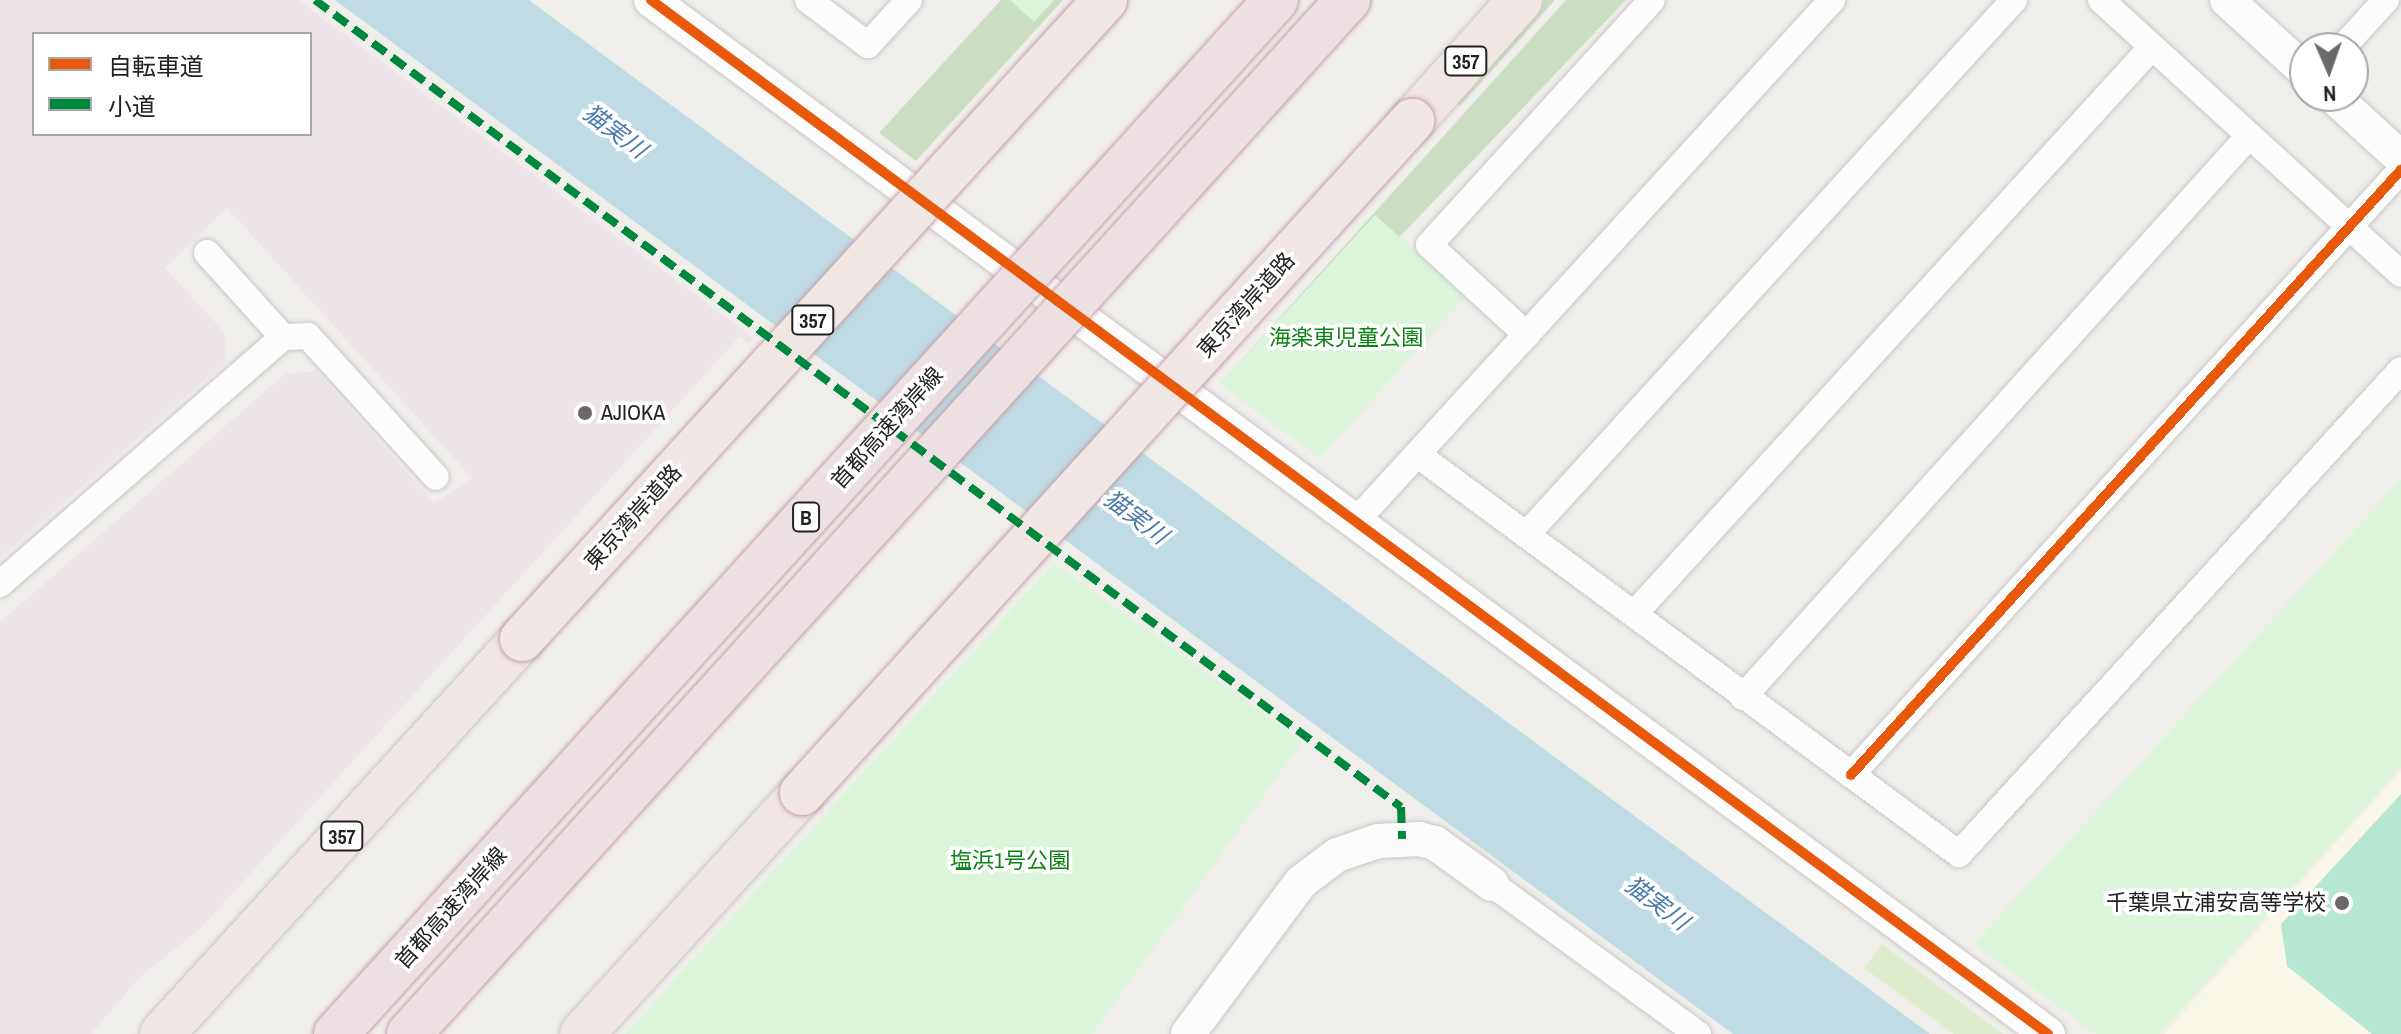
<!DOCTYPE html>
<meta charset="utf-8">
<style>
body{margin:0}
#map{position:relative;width:2401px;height:1034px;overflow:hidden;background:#f0eeeb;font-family:"Archivo Narrow","Noto Sans JP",sans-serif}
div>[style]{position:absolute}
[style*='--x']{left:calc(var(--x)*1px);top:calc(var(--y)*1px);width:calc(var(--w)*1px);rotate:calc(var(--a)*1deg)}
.industrial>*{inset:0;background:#ede4e9}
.education>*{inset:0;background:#f8f7e8}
.grass>*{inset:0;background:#ddeccb}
.forest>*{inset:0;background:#cbdec1}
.park>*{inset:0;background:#daf5da}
.pitch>*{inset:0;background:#b7e6d2}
.water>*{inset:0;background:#bfdbe3}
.roads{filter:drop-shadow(0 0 2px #c9c8c7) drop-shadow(0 0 2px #c9c8c7)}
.minor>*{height:26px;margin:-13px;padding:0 13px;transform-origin:13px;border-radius:13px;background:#fdfcfc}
.tertiary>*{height:34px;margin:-17px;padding:0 17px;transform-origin:17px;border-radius:17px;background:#fdfcfc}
.trunk>*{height:44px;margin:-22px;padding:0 22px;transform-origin:22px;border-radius:22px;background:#f0e6e4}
.bridges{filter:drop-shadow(0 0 2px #c5a2ac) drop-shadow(0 0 2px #c5a2ac)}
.trunk-bridge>*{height:44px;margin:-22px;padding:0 22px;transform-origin:22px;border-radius:22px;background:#f0e6e4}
.motorway-bridge>*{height:44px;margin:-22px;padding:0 22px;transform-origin:22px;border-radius:22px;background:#ece0e2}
.quiet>*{height:8px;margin-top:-4px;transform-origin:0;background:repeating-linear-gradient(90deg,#00873e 0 16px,transparent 0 24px)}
.cycleway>*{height:10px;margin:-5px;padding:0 5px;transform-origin:5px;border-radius:5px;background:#e8590c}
.dots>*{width:22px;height:22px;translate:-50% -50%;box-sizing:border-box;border:4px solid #fff;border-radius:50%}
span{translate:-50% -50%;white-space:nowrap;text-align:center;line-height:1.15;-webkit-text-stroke:7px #fff;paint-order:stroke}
.shield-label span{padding:2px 6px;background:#fff;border:2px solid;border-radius:6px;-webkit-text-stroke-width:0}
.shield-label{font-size:20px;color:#222;font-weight:700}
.street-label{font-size:22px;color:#222}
.park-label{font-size:22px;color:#0c8416}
.poi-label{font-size:22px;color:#222}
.left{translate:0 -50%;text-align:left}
.right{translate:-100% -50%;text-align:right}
.water-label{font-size:24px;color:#4a7aab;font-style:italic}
.legend{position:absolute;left:32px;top:32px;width:280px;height:104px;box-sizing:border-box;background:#fff;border:2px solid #a7a7a7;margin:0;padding:10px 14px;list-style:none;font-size:24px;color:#222}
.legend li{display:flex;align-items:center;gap:16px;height:40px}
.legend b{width:40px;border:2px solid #a7a7a7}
.north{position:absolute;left:2289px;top:32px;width:80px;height:80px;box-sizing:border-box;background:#fff;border:2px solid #a7a7a7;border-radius:50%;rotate:178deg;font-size:22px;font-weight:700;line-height:32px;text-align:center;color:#222}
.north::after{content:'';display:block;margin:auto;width:28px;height:36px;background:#6a6968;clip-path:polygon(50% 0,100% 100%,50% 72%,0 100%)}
</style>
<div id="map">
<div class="industrial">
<i style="clip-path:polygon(evenodd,0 0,298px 0,754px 338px,749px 344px,740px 336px,201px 928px,141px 976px,91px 1034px,0 1034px,0 622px,285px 374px,316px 371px,434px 503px,472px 478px,227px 208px,165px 268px,225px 333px,227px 361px,0 558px,0 0,34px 34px,310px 34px,310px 134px,34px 134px,34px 34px)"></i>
</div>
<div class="education">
<i style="clip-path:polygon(2401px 771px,2401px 1034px,2164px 1034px)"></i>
</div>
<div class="grass">
<i style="clip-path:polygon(1882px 944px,2003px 1034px,1954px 1034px,1864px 968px)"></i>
</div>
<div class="forest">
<i style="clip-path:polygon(1001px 0,1063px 0,916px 161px,879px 133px)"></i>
<i style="clip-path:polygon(1544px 0,1555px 0,1460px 106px,1454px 102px)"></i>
<i style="clip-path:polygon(1566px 0,1626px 0,1264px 379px,1220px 384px)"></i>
</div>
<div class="park">
<i style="clip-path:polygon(1010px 0,1054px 0,1034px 22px)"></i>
<i style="clip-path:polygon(1375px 215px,1466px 296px,1320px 458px,1220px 384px)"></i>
<i style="clip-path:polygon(2401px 480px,2401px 767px,2159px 1034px,2096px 1034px,1974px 944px)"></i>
<i style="clip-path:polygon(1054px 563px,1302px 742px,1092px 1034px,625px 1034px)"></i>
</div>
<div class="pitch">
<i style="clip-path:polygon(2401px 794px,2401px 1034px,2372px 1034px,2287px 966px,2281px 924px)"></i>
</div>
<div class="water">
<i style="clip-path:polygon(335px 0,529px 0,1930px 1034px,1733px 1034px)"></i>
</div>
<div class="roads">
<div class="minor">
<i style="--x:808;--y:0;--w:75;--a:36.9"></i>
<i style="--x:868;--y:45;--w:61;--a:-47.7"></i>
<i style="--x:2101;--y:0;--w:406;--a:42.4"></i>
<i style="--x:2342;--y:48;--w:65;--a:-47.5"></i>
<i style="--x:207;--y:253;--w:113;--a:47.9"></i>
<i style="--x:283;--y:337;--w:25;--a:-2"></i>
<i style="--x:308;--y:336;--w:190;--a:47.8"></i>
<i style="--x:1527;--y:335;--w:133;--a:-137.4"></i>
<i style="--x:1429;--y:245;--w:331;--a:-47.7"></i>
<i style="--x:1418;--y:455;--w:672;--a:36.41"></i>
<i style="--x:1959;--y:854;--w:655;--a:-47.6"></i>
<i style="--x:1356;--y:521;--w:706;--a:-47.58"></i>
<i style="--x:1526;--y:535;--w:724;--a:-47.63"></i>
<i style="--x:0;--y:584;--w:376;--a:-41.1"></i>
<i style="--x:1634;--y:614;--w:768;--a:-47.59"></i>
<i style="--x:1743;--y:697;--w:755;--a:-47.95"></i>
<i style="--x:1851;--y:775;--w:818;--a:-47.73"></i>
<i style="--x:1492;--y:884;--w:255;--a:36.1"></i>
</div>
<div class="tertiary">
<i style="--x:651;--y:0;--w:1738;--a:36.51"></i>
<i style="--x:2227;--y:0;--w:105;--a:42.3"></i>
<i style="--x:2333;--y:96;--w:92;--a:42.4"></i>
<i style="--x:1188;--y:1034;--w:189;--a:-53.4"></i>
<i style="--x:1301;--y:882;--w:45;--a:-36.9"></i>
<i style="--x:1337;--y:855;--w:43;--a:-18.9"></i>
<i style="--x:1378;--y:841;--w:41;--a:-2.8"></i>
<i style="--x:1419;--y:839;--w:16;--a:14"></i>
<i style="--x:1435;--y:843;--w:70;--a:35.7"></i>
</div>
<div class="trunk">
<i style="--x:1412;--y:121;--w:162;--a:-48.2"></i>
<i style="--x:162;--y:1034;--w:534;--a:-47.65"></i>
<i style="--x:582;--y:1034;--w:326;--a:-47.6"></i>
</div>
</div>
<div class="bridges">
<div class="trunk-bridge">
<i style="--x:522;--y:639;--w:865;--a:-47.62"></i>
<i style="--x:802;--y:793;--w:908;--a:-47.77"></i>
</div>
<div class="motorway-bridge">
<i style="--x:336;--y:1034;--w:1397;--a:-47.73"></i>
<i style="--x:409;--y:1034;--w:1397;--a:-47.76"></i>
</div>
</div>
<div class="quiet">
<i style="--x:315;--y:0;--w:1353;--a:36.62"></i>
<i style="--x:1401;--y:807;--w:32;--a:88"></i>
</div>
<div class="cycleway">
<i style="--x:651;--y:0;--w:1738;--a:36.51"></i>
<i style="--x:1851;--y:775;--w:818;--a:-47.73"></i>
</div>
<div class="dots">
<i style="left:585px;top:413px;background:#6a6968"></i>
<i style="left:2342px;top:903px;background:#6a6968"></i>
</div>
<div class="shield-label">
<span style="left:1466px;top:61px">357</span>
<span style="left:813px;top:320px">357</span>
<span style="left:806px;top:517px">B</span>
<span style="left:342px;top:836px">357</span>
</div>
<div class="street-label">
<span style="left:1246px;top:305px;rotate:-48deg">東京湾岸道路</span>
<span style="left:887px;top:428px;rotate:-48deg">首都高速湾岸線</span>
<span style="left:633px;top:517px;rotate:-48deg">東京湾岸道路</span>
<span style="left:451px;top:908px;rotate:-48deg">首都高速湾岸線</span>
</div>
<div class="park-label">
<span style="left:1346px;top:338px">海楽東児童公園</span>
<span style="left:1010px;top:861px">塩浜1号公園</span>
</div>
<div class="poi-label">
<span class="left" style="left:601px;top:413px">AJIOKA</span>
<span class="right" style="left:2326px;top:903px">千葉県立浦安高等学校</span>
</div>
<div class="water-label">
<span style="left:615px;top:131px;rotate:37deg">猫実川</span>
<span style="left:1136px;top:517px;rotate:37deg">猫実川</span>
<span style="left:1657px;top:903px;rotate:37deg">猫実川</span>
</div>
<ul class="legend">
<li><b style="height:10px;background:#e8590c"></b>自転車道</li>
<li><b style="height:10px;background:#00873e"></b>小道</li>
</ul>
<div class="north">N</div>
</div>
